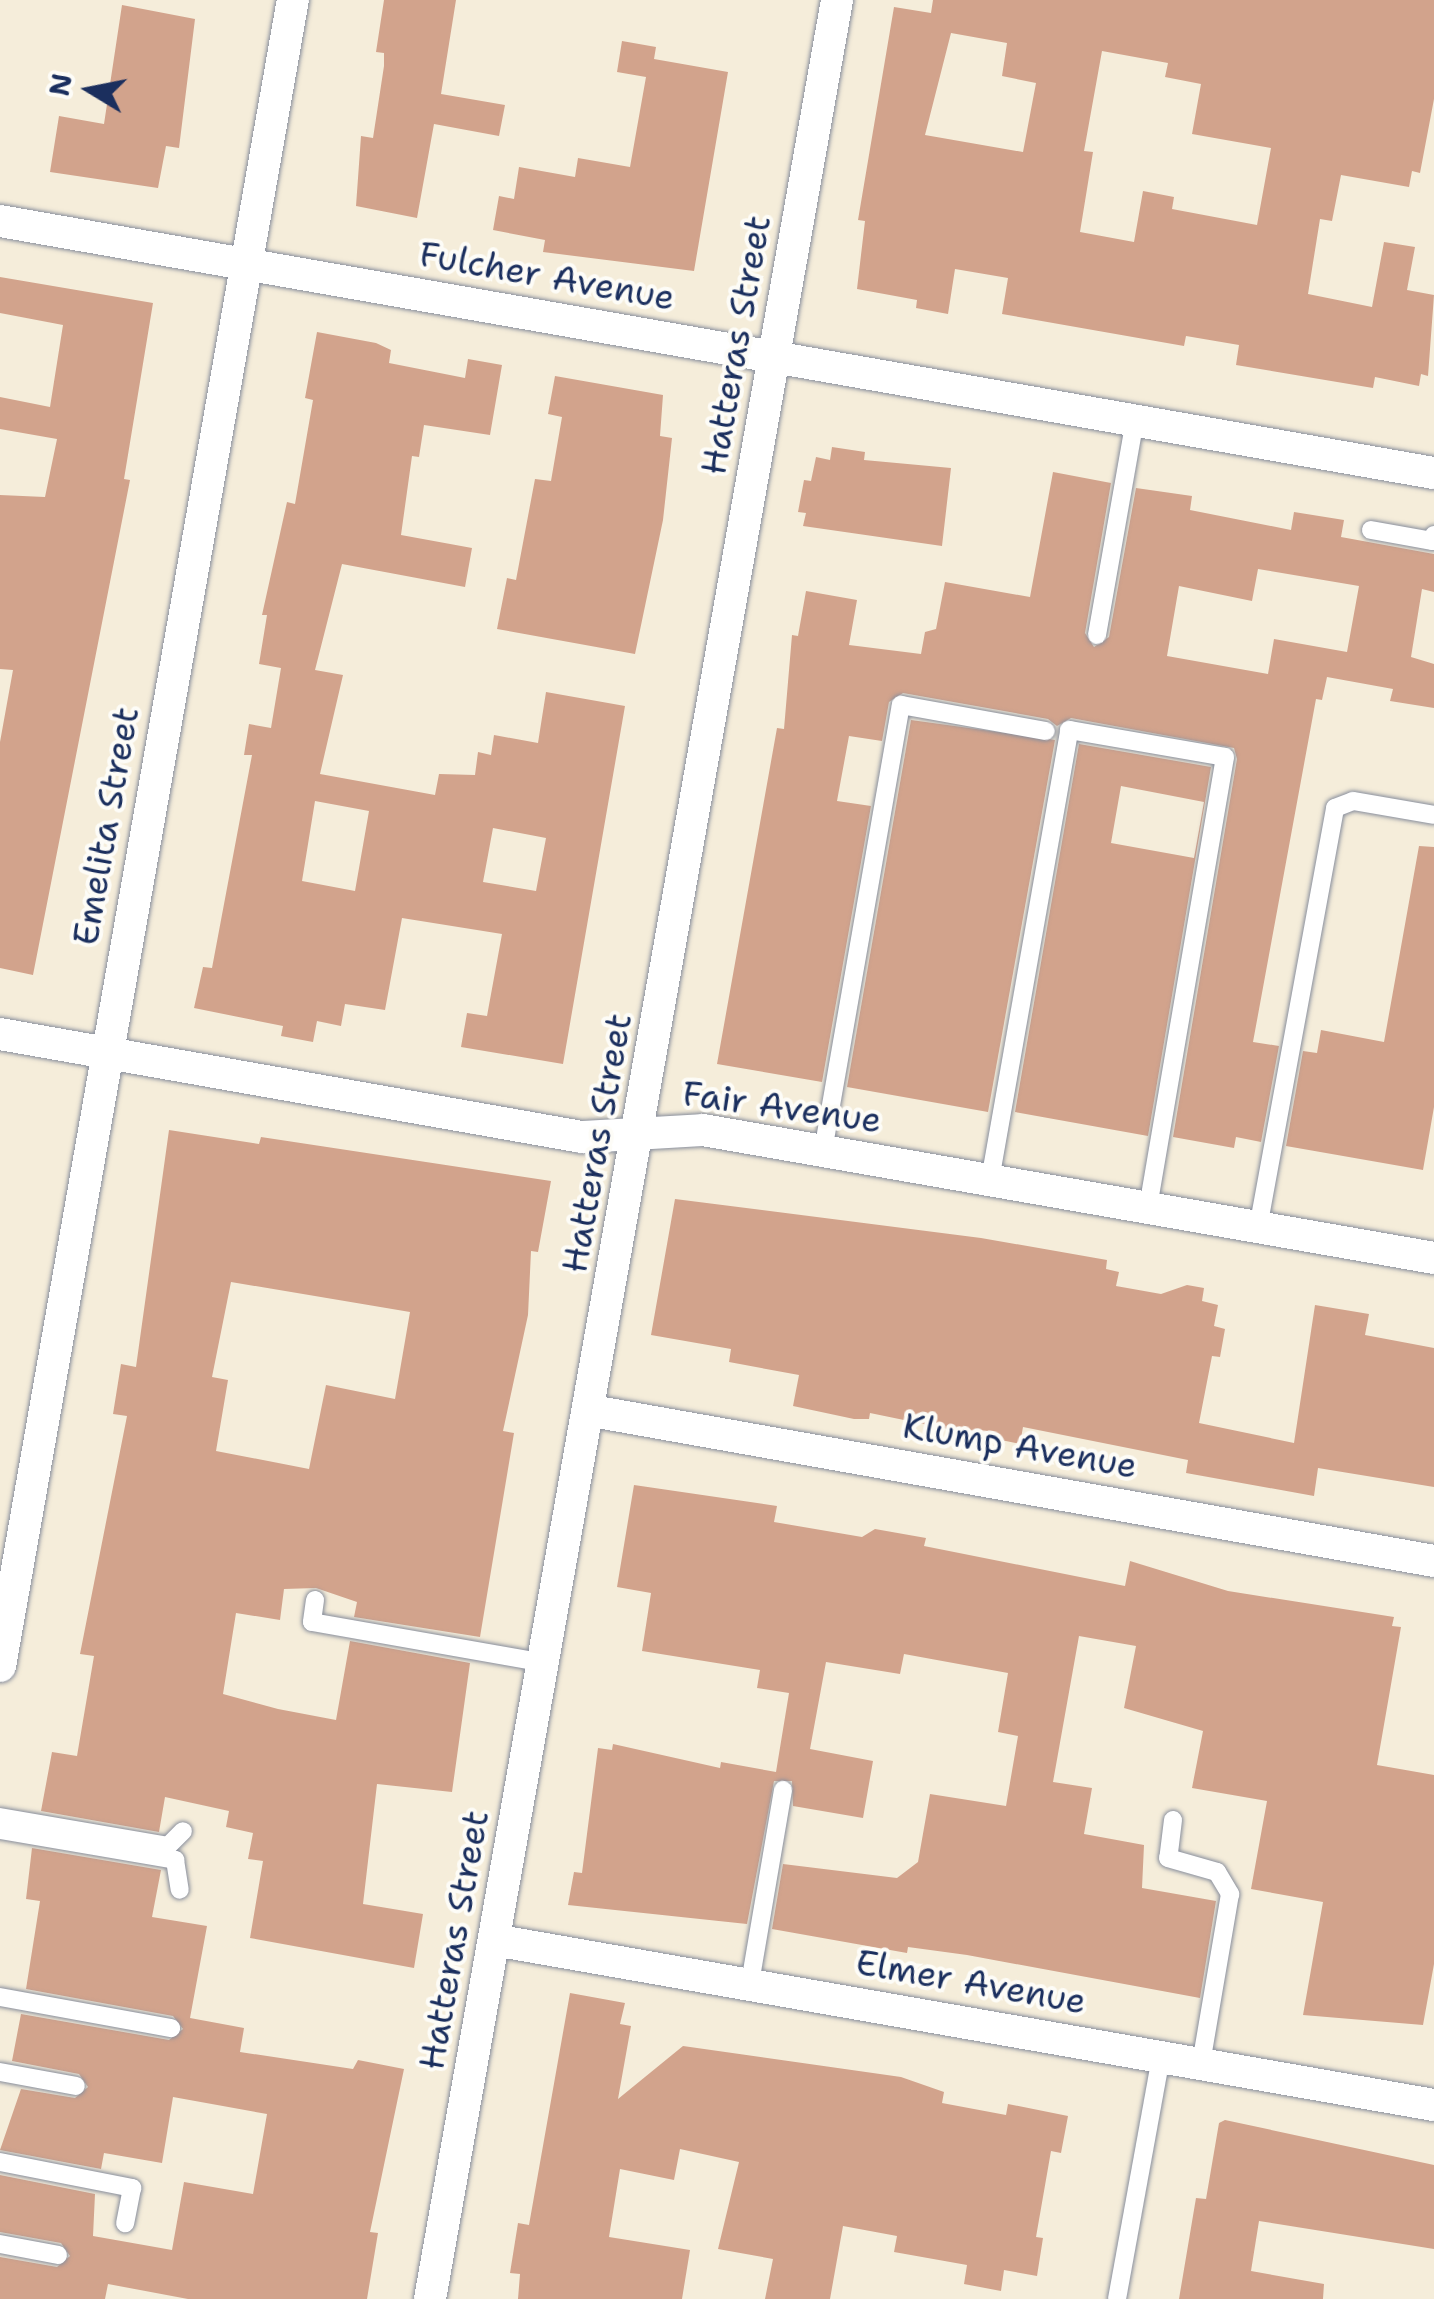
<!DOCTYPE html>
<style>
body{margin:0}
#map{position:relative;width:1434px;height:2299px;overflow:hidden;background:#f5edda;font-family:"Shantell Sans",sans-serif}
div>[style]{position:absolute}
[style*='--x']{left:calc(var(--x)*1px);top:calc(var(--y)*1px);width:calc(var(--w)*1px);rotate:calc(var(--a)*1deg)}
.building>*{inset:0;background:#d2a38c}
.roads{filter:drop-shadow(0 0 2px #888e9c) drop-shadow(0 0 2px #888e9c)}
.service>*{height:18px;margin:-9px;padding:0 9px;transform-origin:9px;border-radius:9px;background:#fff}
.minor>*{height:32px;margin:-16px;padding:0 16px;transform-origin:16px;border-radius:16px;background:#fff}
span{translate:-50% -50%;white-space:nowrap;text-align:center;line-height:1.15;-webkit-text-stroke:8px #fdfcf7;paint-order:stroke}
.street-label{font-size:35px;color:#1b2f5e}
.north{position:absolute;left:40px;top:40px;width:100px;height:100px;-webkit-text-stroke:8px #fdfcf7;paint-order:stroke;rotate:280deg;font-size:28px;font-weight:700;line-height:40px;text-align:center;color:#1b2f5e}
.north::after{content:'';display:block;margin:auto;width:35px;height:45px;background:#1b2f5e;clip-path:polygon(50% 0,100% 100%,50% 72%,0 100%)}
</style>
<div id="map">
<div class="building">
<i style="clip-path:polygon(384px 0,456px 0,441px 94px,505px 105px,499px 136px,434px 124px,417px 218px,356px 206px,361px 136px,373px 138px,384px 66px,384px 53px,376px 52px)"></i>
<i style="clip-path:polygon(evenodd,933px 0,1434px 0,1434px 99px,1420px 173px,1412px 171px,1409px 187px,1341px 175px,1332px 221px,1320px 219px,1308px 294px,1372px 307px,1384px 242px,1415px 247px,1407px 290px,1434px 295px,1428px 376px,1421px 374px,1419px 386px,1375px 377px,1373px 388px,1236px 365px,1239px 345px,1186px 336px,1184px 346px,1002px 314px,1008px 278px,955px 269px,948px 314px,916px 308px,917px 300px,857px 289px,865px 221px,858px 220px,894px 7px,931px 13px,933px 0,951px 33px,1007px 43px,1002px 76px,1036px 83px,1023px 152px,925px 135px,951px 33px,933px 0,1102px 51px,1168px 63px,1165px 77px,1201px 84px,1192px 134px,1271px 148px,1257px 225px,1172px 209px,1174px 197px,1143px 191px,1134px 242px,1080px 232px,1093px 152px,1084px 151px,1102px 51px)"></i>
<i style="clip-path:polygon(122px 5px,195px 19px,179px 148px,166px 146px,158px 188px,50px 172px,59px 116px,104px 124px)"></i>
<i style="clip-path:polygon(622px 41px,656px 47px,654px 59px,728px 72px,694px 271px,543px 252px,545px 240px,493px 230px,499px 196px,514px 199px,519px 167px,575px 177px,578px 158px,630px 167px,646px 77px,617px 72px)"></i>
<i style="clip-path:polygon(0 277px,153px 303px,124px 479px,130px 480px,33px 975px,0 968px,0 742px,13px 670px,0 669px,0 495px,45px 497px,57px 439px,0 429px,0 397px,50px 407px,63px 325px,0 313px)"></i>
<i style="clip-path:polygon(evenodd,317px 332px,376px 343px,391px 350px,389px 363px,465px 378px,468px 359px,502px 365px,490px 435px,424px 425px,419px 457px,412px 456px,401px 535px,472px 548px,465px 587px,342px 564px,315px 670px,343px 675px,320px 774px,435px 795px,439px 774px,475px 775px,478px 752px,491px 755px,494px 735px,538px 743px,546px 692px,625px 706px,563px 1064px,461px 1047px,467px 1013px,487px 1016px,502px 934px,402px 918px,385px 1010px,345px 1004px,341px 1026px,317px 1021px,313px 1042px,281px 1036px,283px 1026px,194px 1008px,203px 967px,212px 968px,252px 755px,244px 755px,249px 724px,271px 728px,281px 668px,259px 664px,267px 615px,262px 615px,287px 502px,295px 504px,313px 400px,305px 398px,317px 332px,315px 801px,369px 811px,355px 891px,302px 881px,315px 801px,317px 332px,493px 828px,546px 838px,536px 891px,483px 882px,493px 828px)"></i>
<i style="clip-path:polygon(555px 376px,663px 395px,660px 436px,672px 438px,663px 520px,635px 654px,497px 629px,507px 578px,516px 580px,535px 479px,551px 481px,562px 417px,548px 414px)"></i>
<i style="clip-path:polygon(832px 447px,865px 452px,864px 460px,951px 468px,942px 546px,803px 526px,806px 513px,798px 512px,804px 480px,811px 481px,816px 457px,830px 460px)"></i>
<i style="clip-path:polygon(evenodd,1053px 472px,1111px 483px,1085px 633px,1094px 647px,1109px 637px,1136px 488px,1192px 496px,1190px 510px,1291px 530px,1294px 512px,1344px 520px,1341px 537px,1434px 554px,1434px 592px,1422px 589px,1411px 657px,1434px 664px,1434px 708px,1390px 701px,1393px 689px,1327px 677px,1322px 700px,1316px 699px,1253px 1042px,1279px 1046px,1261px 1142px,1236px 1137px,1234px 1148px,1173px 1137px,1237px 759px,1234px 748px,1071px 718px,1057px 726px,1048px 719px,903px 693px,889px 702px,882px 741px,849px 736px,837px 801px,871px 806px,822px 1082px,717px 1064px,777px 728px,784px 729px,792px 635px,798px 636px,806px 591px,857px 600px,849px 645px,921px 654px,925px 632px,936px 629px,945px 582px,1030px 597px,1053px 472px,1258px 569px,1359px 586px,1347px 652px,1274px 639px,1268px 674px,1167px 656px,1179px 586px,1252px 601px,1258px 569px)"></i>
<i style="clip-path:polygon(911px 720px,1055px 740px,988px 1112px,847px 1087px)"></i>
<i style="clip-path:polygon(evenodd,1079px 744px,1211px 767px,1148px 1136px,1015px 1112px,1079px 744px,1121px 786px,1204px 802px,1194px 858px,1111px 843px,1121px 786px)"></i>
<i style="clip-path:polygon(1419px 846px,1434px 847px,1434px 1107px,1423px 1170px,1286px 1146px,1303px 1051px,1317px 1053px,1321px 1030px,1384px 1042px)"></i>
<i style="clip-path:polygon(evenodd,169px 1130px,259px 1144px,261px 1137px,551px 1181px,538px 1252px,531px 1251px,528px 1315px,503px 1431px,514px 1433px,480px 1637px,354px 1617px,357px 1602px,316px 1588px,284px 1589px,280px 1620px,236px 1613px,223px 1694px,278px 1709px,336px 1720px,350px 1641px,470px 1663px,452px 1792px,377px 1784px,363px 1904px,423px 1914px,414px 1968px,250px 1938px,263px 1861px,248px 1859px,253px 1833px,226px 1827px,229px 1811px,165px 1797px,159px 1832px,41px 1811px,52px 1752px,77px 1756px,94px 1656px,80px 1654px,127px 1416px,113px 1414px,121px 1364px,136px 1367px,169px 1130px,231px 1282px,410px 1312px,395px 1399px,326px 1385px,309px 1469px,216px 1451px,228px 1380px,212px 1377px,231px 1282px)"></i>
<i style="clip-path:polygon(675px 1199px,981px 1238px,1107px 1260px,1106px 1269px,1119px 1272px,1116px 1286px,1161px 1294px,1187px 1285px,1204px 1288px,1202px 1301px,1218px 1305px,1214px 1326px,1225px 1329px,1220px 1357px,1212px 1356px,1199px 1423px,1294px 1443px,1315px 1305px,1369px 1314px,1365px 1335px,1434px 1348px,1434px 1487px,1318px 1468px,1314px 1496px,1186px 1473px,1188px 1460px,1023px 1427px,1020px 1444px,870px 1413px,869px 1419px,854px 1419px,793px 1406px,799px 1375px,729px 1362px,731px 1349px,651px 1335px)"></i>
<i style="clip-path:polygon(634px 1485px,777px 1506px,774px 1522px,862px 1537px,875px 1529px,926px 1538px,924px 1546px,1125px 1586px,1130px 1561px,1228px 1591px,1394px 1617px,1392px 1626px,1401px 1627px,1377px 1765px,1434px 1775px,1434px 1964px,1423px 2025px,1303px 2015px,1323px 1902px,1251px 1889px,1267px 1801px,1192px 1788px,1203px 1731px,1124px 1708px,1136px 1646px,1079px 1636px,1053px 1782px,1092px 1788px,1084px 1834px,1144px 1845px,1142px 1888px,1216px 1901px,1200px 1998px,967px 1955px,908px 1947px,907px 1953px,772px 1929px,783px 1864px,897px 1878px,918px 1862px,930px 1794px,1006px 1806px,1018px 1736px,998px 1732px,1008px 1673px,904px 1654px,900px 1674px,826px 1662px,810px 1749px,873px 1761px,863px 1818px,793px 1806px,792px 1781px,774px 1781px,747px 1924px,568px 1905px,574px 1872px,582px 1873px,598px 1748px,612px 1750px,613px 1744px,720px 1768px,721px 1762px,776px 1772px,789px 1693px,757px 1688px,760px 1670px,642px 1651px,651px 1593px,617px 1587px)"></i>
<i style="clip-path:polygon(32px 1848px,161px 1870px,152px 1917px,207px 1926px,190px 2018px,244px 2028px,240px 2052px,353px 2069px,358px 2060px,404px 2069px,370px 2232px,378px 2233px,367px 2299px,188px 2299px,108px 2284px,105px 2299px,0 2299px,0 2257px,57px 2267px,70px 2256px,61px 2243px,0 2232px,0 2175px,95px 2194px,93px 2236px,172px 2250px,184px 2182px,253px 2194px,267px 2114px,173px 2097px,162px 2163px,104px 2153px,101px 2169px,0 2150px,21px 2089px,75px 2098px,88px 2087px,79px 2074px,12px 2061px,21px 2014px,169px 2040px,183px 2029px,173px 2016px,26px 1989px,40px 1901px,26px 1899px)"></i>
<i style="clip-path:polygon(570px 1993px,625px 2003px,620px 2024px,631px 2026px,618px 2099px,683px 2046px,901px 2077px,944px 2092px,942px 2103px,1006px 2115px,1008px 2104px,1068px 2116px,1061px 2153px,1051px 2151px,1036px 2237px,1043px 2238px,1037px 2276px,1004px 2270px,1001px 2291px,964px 2284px,967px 2265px,894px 2252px,897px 2236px,843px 2226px,830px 2299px,765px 2299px,773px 2259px,718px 2249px,739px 2162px,680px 2149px,674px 2180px,620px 2169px,609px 2237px,690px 2250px,682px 2299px,518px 2299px,520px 2274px,510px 2273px,518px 2223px,529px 2225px)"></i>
<i style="clip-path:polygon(1225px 2120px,1434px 2165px,1434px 2249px,1259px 2221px,1251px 2271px,1324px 2284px,1323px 2299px,1179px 2299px,1196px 2198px,1206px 2199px,1219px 2123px)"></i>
</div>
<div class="roads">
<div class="service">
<i style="--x:1371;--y:530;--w:63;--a:10.1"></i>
<i style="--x:1433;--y:541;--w:6;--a:-81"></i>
<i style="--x:1097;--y:635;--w:218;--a:-80"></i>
<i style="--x:823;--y:1151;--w:453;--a:-80.1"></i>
<i style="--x:901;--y:705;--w:147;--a:10.2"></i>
<i style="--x:990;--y:1180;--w:457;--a:-80"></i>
<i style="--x:1069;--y:730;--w:158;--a:9.8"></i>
<i style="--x:1225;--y:757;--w:459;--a:99.7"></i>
<i style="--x:1258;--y:1228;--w:427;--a:-79.6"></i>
<i style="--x:1335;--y:808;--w:19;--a:-21"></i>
<i style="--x:1353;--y:801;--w:82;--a:9.8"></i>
<i style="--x:315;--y:1600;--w:22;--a:98"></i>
<i style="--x:312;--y:1622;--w:236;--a:10"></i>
<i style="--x:0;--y:1817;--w:170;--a:9.8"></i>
<i style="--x:168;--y:1846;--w:21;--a:-45"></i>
<i style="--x:1173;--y:1820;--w:38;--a:97"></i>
<i style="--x:1168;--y:1858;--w:51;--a:15.9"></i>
<i style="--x:1217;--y:1872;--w:26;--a:59"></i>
<i style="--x:1230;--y:1894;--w:172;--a:99.7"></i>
<i style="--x:0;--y:1830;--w:178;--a:9.7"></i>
<i style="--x:175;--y:1860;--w:30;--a:81"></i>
<i style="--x:750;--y:1983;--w:196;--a:-80.3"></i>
<i style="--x:0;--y:1997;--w:174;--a:10.3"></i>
<i style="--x:0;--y:2072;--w:77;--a:10.4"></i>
<i style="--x:0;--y:2162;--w:135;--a:11.1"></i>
<i style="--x:132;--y:2188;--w:36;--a:101"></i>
<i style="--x:0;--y:2244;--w:59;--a:10.7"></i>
<i style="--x:1117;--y:2299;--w:246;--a:-79.7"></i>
</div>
<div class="minor">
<i style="--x:0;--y:221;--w:1456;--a:9.97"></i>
<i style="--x:0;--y:1034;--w:591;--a:10.04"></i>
<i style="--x:582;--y:1137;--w:121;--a:-3.3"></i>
<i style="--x:703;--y:1130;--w:742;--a:9.93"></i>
<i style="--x:592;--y:1411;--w:855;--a:10.1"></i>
<i style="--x:0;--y:1666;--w:1692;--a:-80.03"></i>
<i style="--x:494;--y:1940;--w:954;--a:9.96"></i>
<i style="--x:430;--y:2299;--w:2335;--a:-79.96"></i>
</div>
</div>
<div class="street-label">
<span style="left:547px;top:276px;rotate:10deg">Fulcher Avenue</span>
<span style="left:736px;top:345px;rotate:-80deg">Hatteras Street</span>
<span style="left:106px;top:826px;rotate:-80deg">Emelita Street</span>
<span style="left:782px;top:1107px;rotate:8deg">Fair Avenue</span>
<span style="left:597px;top:1143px;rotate:-80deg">Hatteras Street</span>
<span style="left:1020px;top:1446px;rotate:10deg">Klump Avenue</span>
<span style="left:454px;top:1940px;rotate:-80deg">Hatteras Street</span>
<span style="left:971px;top:1982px;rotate:10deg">Elmer Avenue</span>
</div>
<div class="north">N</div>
</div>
